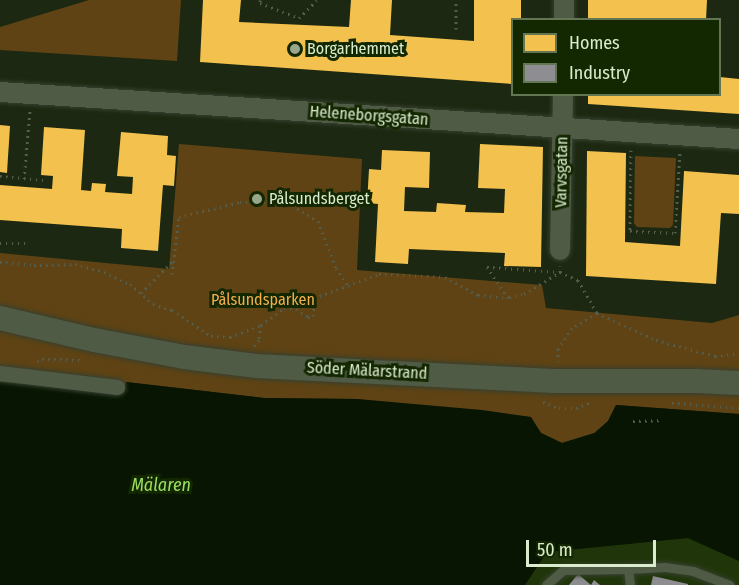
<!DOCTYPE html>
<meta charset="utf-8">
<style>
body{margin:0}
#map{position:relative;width:739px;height:585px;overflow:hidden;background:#1c2811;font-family:"Fira Sans Condensed",sans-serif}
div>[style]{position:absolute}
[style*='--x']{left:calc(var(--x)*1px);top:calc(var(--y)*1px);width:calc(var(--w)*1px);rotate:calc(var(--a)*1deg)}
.built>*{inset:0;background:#20360a}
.green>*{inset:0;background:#5f4314}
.water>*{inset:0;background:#071502}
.homes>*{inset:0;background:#f2c14e}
.industry>*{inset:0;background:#8d8d92}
.path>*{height:3px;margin-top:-1.5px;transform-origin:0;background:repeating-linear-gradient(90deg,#545e4c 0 1.5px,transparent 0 6px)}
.roads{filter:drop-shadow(0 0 2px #37402f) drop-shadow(0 0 2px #37402f)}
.service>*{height:9px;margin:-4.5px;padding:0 4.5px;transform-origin:4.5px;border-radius:4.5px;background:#505b46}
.pedestrian>*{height:15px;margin:-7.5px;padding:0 7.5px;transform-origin:7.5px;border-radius:7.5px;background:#505b46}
.minor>*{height:20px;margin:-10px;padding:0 10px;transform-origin:10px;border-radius:10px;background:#505b46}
.tertiary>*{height:24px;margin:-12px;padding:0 12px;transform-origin:12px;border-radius:12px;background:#505b46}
.dots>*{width:16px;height:16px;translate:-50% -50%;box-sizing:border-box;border:3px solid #132700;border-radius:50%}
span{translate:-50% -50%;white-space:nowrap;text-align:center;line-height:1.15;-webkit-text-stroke:6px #132700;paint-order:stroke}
.poi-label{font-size:16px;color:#daebce}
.left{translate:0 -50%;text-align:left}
.street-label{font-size:16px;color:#daebce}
.park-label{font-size:16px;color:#f3ae4e}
.water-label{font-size:18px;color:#9bde61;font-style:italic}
.legend{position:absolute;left:511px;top:18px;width:210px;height:78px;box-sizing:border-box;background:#132700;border:2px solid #637552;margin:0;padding:8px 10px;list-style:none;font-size:18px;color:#daebce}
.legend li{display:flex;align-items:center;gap:12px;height:30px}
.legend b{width:30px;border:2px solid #637552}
.scale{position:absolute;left:526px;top:540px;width:130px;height:27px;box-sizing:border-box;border:3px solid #daebce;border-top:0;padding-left:8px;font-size:18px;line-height:21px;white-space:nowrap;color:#daebce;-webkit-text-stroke:4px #132700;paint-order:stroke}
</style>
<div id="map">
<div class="built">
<i style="clip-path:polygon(688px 538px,739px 561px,739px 585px,525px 585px,546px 552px)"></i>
</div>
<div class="green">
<i style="clip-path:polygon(89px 0,181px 0,177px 61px,0 50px,0 27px)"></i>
<i style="clip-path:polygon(179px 144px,362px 159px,357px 270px,542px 285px,546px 308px,712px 323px,739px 315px,739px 414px,616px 405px,608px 421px,594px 433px,562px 443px,541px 433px,530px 417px,357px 399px,264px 398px,126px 382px,124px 393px,0 382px,0 253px,169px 269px)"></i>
<i style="clip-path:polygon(635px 156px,676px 158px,673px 225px,670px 228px,637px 227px,634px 223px)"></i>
</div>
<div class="water">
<i style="clip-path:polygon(0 382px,124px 393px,126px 382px,264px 398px,357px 399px,482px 410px,531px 417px,541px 433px,562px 443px,595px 433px,608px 421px,616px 405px,739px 414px,739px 561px,688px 538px,547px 552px,525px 585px,0 585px)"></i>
</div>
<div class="homes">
<i style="clip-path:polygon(203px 0,241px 0,239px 22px,349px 27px,351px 0,392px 0,390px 35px,474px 41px,474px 0,521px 0,521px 20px,512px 20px,512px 84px,200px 62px)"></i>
<i style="clip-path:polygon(588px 0,707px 0,706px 20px,588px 20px)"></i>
<i style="clip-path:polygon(720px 77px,739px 79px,739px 114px,588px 104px,588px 94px,720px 94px)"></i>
<i style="clip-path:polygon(0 125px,10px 126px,7px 173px,0 172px)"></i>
<i style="clip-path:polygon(44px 127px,85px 130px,81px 190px,91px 191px,92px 183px,106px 184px,105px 192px,132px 194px,133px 177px,117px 176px,121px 132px,168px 136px,167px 155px,176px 156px,174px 186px,163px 185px,158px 251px,121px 248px,122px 229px,0 220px,0 185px,52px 189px,53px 176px,41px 175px)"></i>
<i style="clip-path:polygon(480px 144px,543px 147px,541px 267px,504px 266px,505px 253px,409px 249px,408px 264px,375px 262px,378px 204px,367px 203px,369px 169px,381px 170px,382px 150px,430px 152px,429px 188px,405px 187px,404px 211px,436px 212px,437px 203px,466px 205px,465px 212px,504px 213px,505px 189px,478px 188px)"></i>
<i style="clip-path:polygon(587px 151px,626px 153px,625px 242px,680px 246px,684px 171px,739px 175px,739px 214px,721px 213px,716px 284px,586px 276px)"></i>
</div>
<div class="industry">
<i style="clip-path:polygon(578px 574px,591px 585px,594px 580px,600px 585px,569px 585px)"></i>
<i style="clip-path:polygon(653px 576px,688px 584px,688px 585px,651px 585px)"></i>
</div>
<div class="path">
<i style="--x:260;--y:0;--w:3;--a:90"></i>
<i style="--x:260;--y:3;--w:42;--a:21"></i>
<i style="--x:299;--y:18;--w:25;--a:-45"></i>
<i style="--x:456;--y:29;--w:29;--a:-90"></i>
<i style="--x:631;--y:150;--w:81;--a:90.7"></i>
<i style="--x:630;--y:231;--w:45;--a:2.5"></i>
<i style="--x:675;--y:233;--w:81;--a:-86.5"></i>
<i style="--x:0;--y:176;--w:44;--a:5.2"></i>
<i style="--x:24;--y:179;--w:68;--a:-85"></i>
<i style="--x:0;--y:243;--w:25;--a:0"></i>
<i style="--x:0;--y:262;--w:34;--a:5"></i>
<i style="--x:34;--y:265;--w:41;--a:-1.4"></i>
<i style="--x:75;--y:264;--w:30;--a:15"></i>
<i style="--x:104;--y:272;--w:29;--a:25"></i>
<i style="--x:130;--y:284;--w:30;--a:41"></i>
<i style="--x:153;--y:304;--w:20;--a:18"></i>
<i style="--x:172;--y:310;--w:47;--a:33.7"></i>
<i style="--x:211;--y:336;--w:19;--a:3"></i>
<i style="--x:230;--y:337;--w:33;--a:-21"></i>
<i style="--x:261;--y:325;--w:15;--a:98"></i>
<i style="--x:259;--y:340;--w:8;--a:130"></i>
<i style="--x:172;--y:274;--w:57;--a:-83"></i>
<i style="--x:179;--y:217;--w:63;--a:-13.8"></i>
<i style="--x:240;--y:202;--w:47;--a:0"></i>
<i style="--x:287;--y:202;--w:36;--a:32"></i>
<i style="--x:318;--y:221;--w:50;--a:69"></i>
<i style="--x:336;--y:268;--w:22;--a:56"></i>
<i style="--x:141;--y:293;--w:44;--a:-45"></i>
<i style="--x:509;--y:297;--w:15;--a:-11"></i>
<i style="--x:524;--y:294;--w:42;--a:-31.4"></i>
<i style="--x:560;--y:272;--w:20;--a:24"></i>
<i style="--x:578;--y:280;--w:38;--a:60"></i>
<i style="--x:597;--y:313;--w:29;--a:149"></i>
<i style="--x:572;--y:328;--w:25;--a:124"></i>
<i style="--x:558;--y:349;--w:12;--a:90"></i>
<i style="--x:597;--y:313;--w:65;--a:24.6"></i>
<i style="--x:656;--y:340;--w:61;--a:15.2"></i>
<i style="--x:715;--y:356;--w:24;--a:-7"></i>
<i style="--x:261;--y:325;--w:29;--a:-36"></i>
<i style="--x:284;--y:308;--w:12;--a:5"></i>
<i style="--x:296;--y:309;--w:14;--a:34"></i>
<i style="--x:308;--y:317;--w:5;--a:-11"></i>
<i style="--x:313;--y:316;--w:18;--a:-87"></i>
<i style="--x:314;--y:298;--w:69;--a:-20.3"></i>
<i style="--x:379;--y:274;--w:66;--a:2.6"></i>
<i style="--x:445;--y:277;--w:38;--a:29"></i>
<i style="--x:478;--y:295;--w:30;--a:6"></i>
<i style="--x:508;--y:298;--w:37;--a:-124"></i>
<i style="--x:487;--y:267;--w:73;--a:3.9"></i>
<i style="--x:560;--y:272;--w:6;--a:-90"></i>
<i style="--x:37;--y:361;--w:5;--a:-22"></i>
<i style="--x:42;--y:359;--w:41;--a:1.4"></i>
<i style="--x:543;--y:402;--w:17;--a:21"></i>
<i style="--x:559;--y:408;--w:17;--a:0"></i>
<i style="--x:576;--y:408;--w:16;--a:-22"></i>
<i style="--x:672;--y:403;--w:67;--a:4.3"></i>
<i style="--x:633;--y:421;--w:30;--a:-2"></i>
</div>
<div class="roads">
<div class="service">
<i style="--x:546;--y:585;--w:23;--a:-41"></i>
<i style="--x:563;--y:570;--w:65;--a:-0.9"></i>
<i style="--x:630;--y:585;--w:16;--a:-97"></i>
<i style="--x:628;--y:569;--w:37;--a:-3"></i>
<i style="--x:665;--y:567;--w:28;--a:8"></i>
<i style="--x:693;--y:571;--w:39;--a:21"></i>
</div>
<div class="pedestrian">
<i style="--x:0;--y:373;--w:118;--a:6.8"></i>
</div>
<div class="minor">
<i style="--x:564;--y:20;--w:20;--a:-90"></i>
<i style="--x:0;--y:92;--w:740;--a:3.64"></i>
<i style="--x:560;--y:250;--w:156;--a:-88.9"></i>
</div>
<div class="tertiary">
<i style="--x:0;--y:318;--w:97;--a:13.2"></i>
<i style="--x:94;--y:340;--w:92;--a:10.7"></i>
<i style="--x:184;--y:357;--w:73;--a:7.1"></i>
<i style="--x:256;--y:366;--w:298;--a:2.9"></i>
<i style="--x:554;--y:381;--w:142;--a:0"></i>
<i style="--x:696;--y:381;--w:43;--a:2.7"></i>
</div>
</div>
<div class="dots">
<i style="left:295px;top:49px;background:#98a78c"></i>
<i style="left:257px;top:199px;background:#98a78c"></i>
</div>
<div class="poi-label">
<span class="left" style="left:307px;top:49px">Borgarhemmet</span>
<span class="left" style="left:269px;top:199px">Pålsundsberget</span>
</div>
<div class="street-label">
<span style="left:369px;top:116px;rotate:4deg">Heleneborgsgatan</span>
<span style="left:562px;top:172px;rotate:-89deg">Varvsgatan</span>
<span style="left:367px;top:371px;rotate:3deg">Söder Mälarstrand</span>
</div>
<div class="park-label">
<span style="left:263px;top:300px">Pålsundsparken</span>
</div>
<div class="water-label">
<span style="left:161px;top:485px">Mälaren</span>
</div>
<ul class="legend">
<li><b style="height:16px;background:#f2c14e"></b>Homes</li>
<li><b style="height:16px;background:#8d8d92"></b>Industry</li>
</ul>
<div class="scale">50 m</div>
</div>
